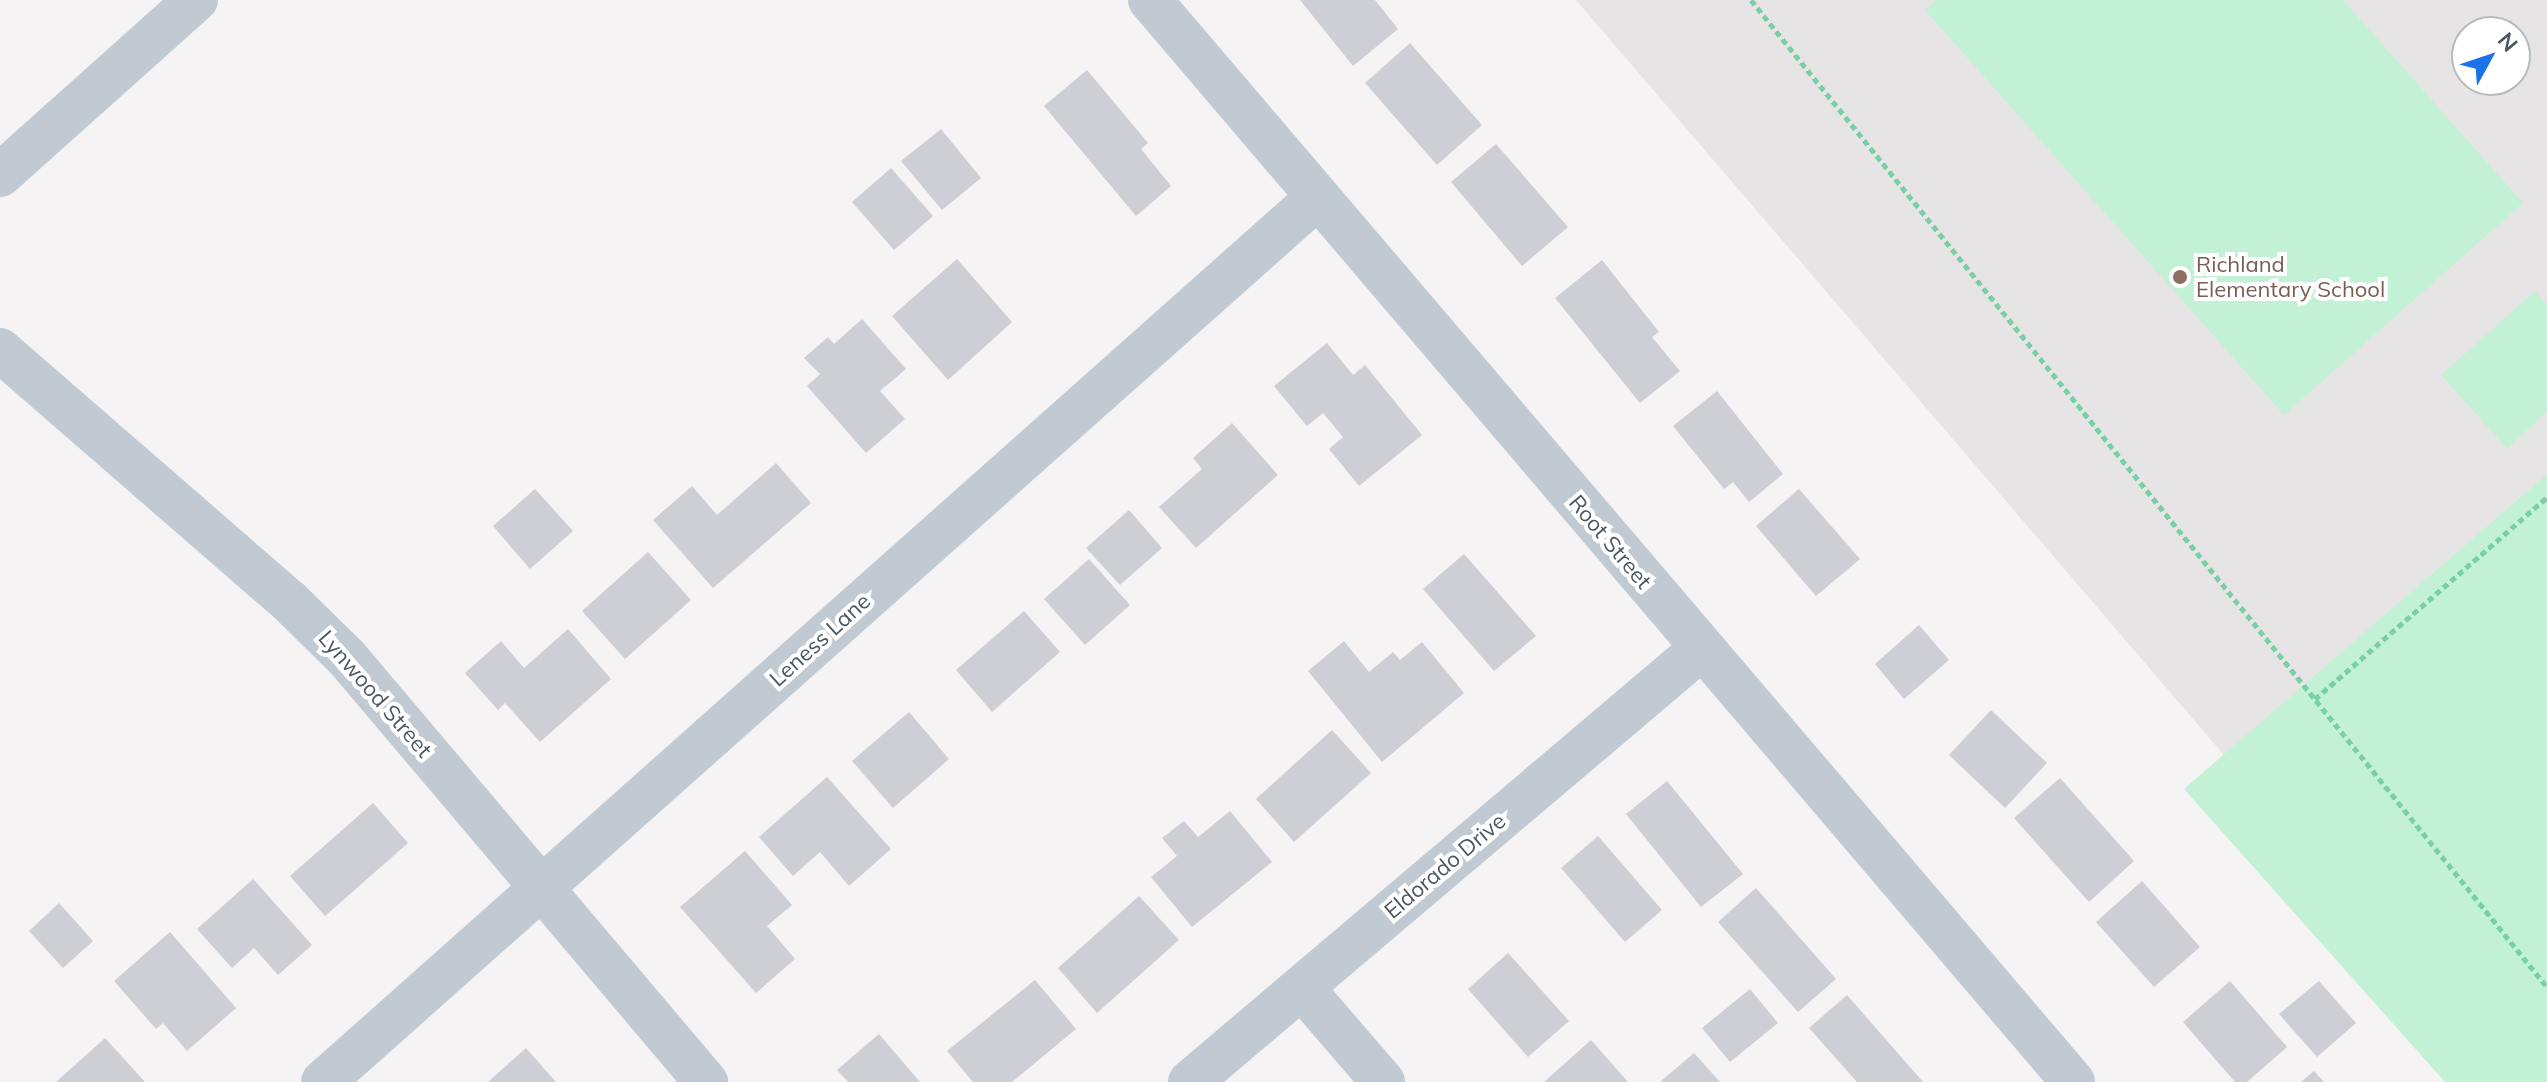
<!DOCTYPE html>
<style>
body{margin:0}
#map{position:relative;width:2547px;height:1082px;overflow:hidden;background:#f5f3f3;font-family:Mulish,sans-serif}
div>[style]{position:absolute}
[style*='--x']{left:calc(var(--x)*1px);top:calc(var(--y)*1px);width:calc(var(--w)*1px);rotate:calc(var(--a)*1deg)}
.education>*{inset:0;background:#e6e4e5}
.green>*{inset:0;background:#c3f1d5}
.building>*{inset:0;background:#cdcfd5}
.path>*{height:5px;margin-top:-2.5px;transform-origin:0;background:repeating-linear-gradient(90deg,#7ad0a6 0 6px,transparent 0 10px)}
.minor>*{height:44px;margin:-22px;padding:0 22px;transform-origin:22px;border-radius:22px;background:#c1cad2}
.dots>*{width:22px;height:22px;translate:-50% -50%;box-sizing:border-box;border:4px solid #fff;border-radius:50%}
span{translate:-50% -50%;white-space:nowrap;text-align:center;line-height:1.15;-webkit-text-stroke:8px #fff;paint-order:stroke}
.education-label{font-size:22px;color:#785e54}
.left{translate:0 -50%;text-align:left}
.street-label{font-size:22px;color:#4a5661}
.north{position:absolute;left:2451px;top:16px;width:80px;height:80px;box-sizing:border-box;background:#fff;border:2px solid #b7bbc0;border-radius:50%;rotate:50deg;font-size:22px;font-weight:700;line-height:32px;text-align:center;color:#4a5661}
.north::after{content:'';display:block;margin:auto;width:28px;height:36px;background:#1a73e8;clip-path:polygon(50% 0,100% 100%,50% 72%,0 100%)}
</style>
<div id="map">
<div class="education">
<i style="clip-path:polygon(evenodd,1576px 0,2547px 0,2547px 474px,2224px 755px,1576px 0,2467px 32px,2515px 32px,2515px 80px,2467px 80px,2467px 32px)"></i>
</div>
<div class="green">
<i style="clip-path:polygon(1936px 0,2343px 0,2523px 203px,2284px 415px,1925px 10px)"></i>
<i style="clip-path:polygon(2535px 291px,2547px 304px,2547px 412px,2507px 448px,2441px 375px)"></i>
<i style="clip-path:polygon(2547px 474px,2547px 1082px,2445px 1082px,2184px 789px)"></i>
</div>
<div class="building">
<i style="clip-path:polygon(1300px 0,1375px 0,1398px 29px,1353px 66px)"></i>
<i style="clip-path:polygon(1410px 43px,1482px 125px,1437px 165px,1365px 83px)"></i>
<i style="clip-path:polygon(1087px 70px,1148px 143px,1141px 149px,1171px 186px,1136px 216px,1044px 106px)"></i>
<i style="clip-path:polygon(941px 129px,981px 178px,942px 210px,901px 161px)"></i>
<i style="clip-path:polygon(1496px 144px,1568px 227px,1522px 266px,1451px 182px)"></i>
<i style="clip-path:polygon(891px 168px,933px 216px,894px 250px,852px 202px)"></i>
<i style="clip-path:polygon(957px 259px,1012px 322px,948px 380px,892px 316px)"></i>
<i style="clip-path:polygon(1602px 260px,1659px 332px,1652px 337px,1680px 371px,1640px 403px,1555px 298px)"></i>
<i style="clip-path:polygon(862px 319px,906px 369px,880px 391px,905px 419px,866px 453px,807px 386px,820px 374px,804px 358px,828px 337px,834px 344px)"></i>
<i style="clip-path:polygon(1327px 343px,1353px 375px,1365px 365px,1422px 435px,1359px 486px,1329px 449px,1343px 437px,1323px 413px,1307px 426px,1274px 386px)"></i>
<i style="clip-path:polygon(1717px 391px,1783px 474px,1749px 502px,1733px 482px,1724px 489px,1673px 426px)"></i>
<i style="clip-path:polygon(1232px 423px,1278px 475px,1196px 548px,1159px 507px,1202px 469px,1193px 458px)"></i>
<i style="clip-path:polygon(776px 463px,811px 503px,713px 588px,653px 520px,692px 486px,717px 515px)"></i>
<i style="clip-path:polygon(535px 489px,573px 531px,530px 569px,493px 526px)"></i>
<i style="clip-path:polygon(1799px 489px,1860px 559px,1816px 596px,1756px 526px)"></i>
<i style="clip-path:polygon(1129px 510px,1162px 548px,1120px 585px,1086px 548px)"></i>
<i style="clip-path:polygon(648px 552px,691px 600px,625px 659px,582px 611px)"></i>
<i style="clip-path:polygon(1464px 554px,1536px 636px,1494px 671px,1423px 589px)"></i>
<i style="clip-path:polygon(1089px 559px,1130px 605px,1085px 645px,1044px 599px)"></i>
<i style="clip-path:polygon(1024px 611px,1060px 652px,992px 712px,956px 670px)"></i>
<i style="clip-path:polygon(1919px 625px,1949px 660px,1904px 699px,1875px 664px)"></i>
<i style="clip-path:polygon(568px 629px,611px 679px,540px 742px,505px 703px,498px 710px,465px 673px,501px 641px,524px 668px)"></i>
<i style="clip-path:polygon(1344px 641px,1369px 672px,1393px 652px,1400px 660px,1422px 642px,1464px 693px,1382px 762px,1308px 671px)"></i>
<i style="clip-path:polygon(1991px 710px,2047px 763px,2005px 808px,1949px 755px)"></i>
<i style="clip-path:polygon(909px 712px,949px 759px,893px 808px,852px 761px)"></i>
<i style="clip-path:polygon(1332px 730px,1371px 773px,1294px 842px,1256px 799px)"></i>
<i style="clip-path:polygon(827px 777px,891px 849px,849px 886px,820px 852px,793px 876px,759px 837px)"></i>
<i style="clip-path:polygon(2060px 778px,2134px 861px,2089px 902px,2014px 818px)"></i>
<i style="clip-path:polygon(1667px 781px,1743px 874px,1701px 907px,1626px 814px)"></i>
<i style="clip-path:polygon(373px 803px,408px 843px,325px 916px,290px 876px)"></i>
<i style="clip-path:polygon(1230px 811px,1272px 862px,1192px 927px,1151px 877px,1177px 856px,1162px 838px,1184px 821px,1198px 837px)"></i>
<i style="clip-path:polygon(1598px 836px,1662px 910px,1625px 942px,1561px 868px)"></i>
<i style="clip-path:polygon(745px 851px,792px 905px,767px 926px,795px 959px,756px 993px,680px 907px)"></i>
<i style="clip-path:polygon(253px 879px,312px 945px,278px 975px,254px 948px,232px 968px,197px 929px)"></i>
<i style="clip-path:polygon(2142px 881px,2200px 947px,2154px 987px,2096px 922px)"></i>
<i style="clip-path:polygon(1756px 888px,1836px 979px,1798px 1012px,1718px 922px)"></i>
<i style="clip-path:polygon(1139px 896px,1179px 940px,1097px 1013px,1058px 968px)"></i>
<i style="clip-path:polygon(59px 903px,93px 941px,63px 968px,29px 931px)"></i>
<i style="clip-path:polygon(170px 932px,236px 1008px,187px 1051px,163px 1023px,156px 1029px,114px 981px)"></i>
<i style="clip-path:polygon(1508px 953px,1569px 1021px,1528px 1057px,1468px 989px)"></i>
<i style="clip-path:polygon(1035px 980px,1076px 1029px,1012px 1082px,973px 1082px,947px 1051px)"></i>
<i style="clip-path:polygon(2230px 981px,2287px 1047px,2247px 1082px,2235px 1082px,2183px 1022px)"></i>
<i style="clip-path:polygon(2319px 981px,2356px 1023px,2317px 1057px,2279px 1014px)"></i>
<i style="clip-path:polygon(1750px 989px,1778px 1023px,1730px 1062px,1702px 1028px)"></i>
<i style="clip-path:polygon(1847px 995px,1923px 1082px,1857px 1082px,1809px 1028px)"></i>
<i style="clip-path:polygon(879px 1034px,920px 1082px,848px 1082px,837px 1070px)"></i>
<i style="clip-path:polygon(105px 1038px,145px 1082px,56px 1082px)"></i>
<i style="clip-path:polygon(1591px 1040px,1628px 1082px,1544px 1082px)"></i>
<i style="clip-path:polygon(526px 1048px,556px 1082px,488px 1082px)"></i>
<i style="clip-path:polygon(1694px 1053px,1720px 1082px,1660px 1082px)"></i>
<i style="clip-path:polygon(2314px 1071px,2324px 1082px,2301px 1082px)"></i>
</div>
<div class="path">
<i style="--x:1751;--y:0;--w:1268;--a:51.11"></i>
<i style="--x:2315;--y:699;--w:308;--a:-41"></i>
</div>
<div class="minor">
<i style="--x:1150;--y:0;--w:1422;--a:49.53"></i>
<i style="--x:0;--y:175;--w:263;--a:-41.8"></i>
<i style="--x:0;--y:350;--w:383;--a:41"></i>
<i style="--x:289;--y:601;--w:81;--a:44.5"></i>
<i style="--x:347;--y:658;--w:556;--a:49.75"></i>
<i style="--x:1302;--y:988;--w:124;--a:49.2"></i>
<i style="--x:323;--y:1082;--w:1330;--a:-41.65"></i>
<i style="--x:1190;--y:1082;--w:670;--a:-40.28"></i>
</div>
<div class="dots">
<i style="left:2180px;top:277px;background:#8d6e63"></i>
</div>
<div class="education-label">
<span class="left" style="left:2196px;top:277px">Richland<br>Elementary School</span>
</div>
<div class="street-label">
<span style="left:1610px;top:542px;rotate:50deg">Root Street</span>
<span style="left:820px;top:640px;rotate:-42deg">Leness Lane</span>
<span style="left:375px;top:694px;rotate:49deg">Lynwood Street</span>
<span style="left:1445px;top:866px;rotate:-40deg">Eldorado Drive</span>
</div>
<div class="north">N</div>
</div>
